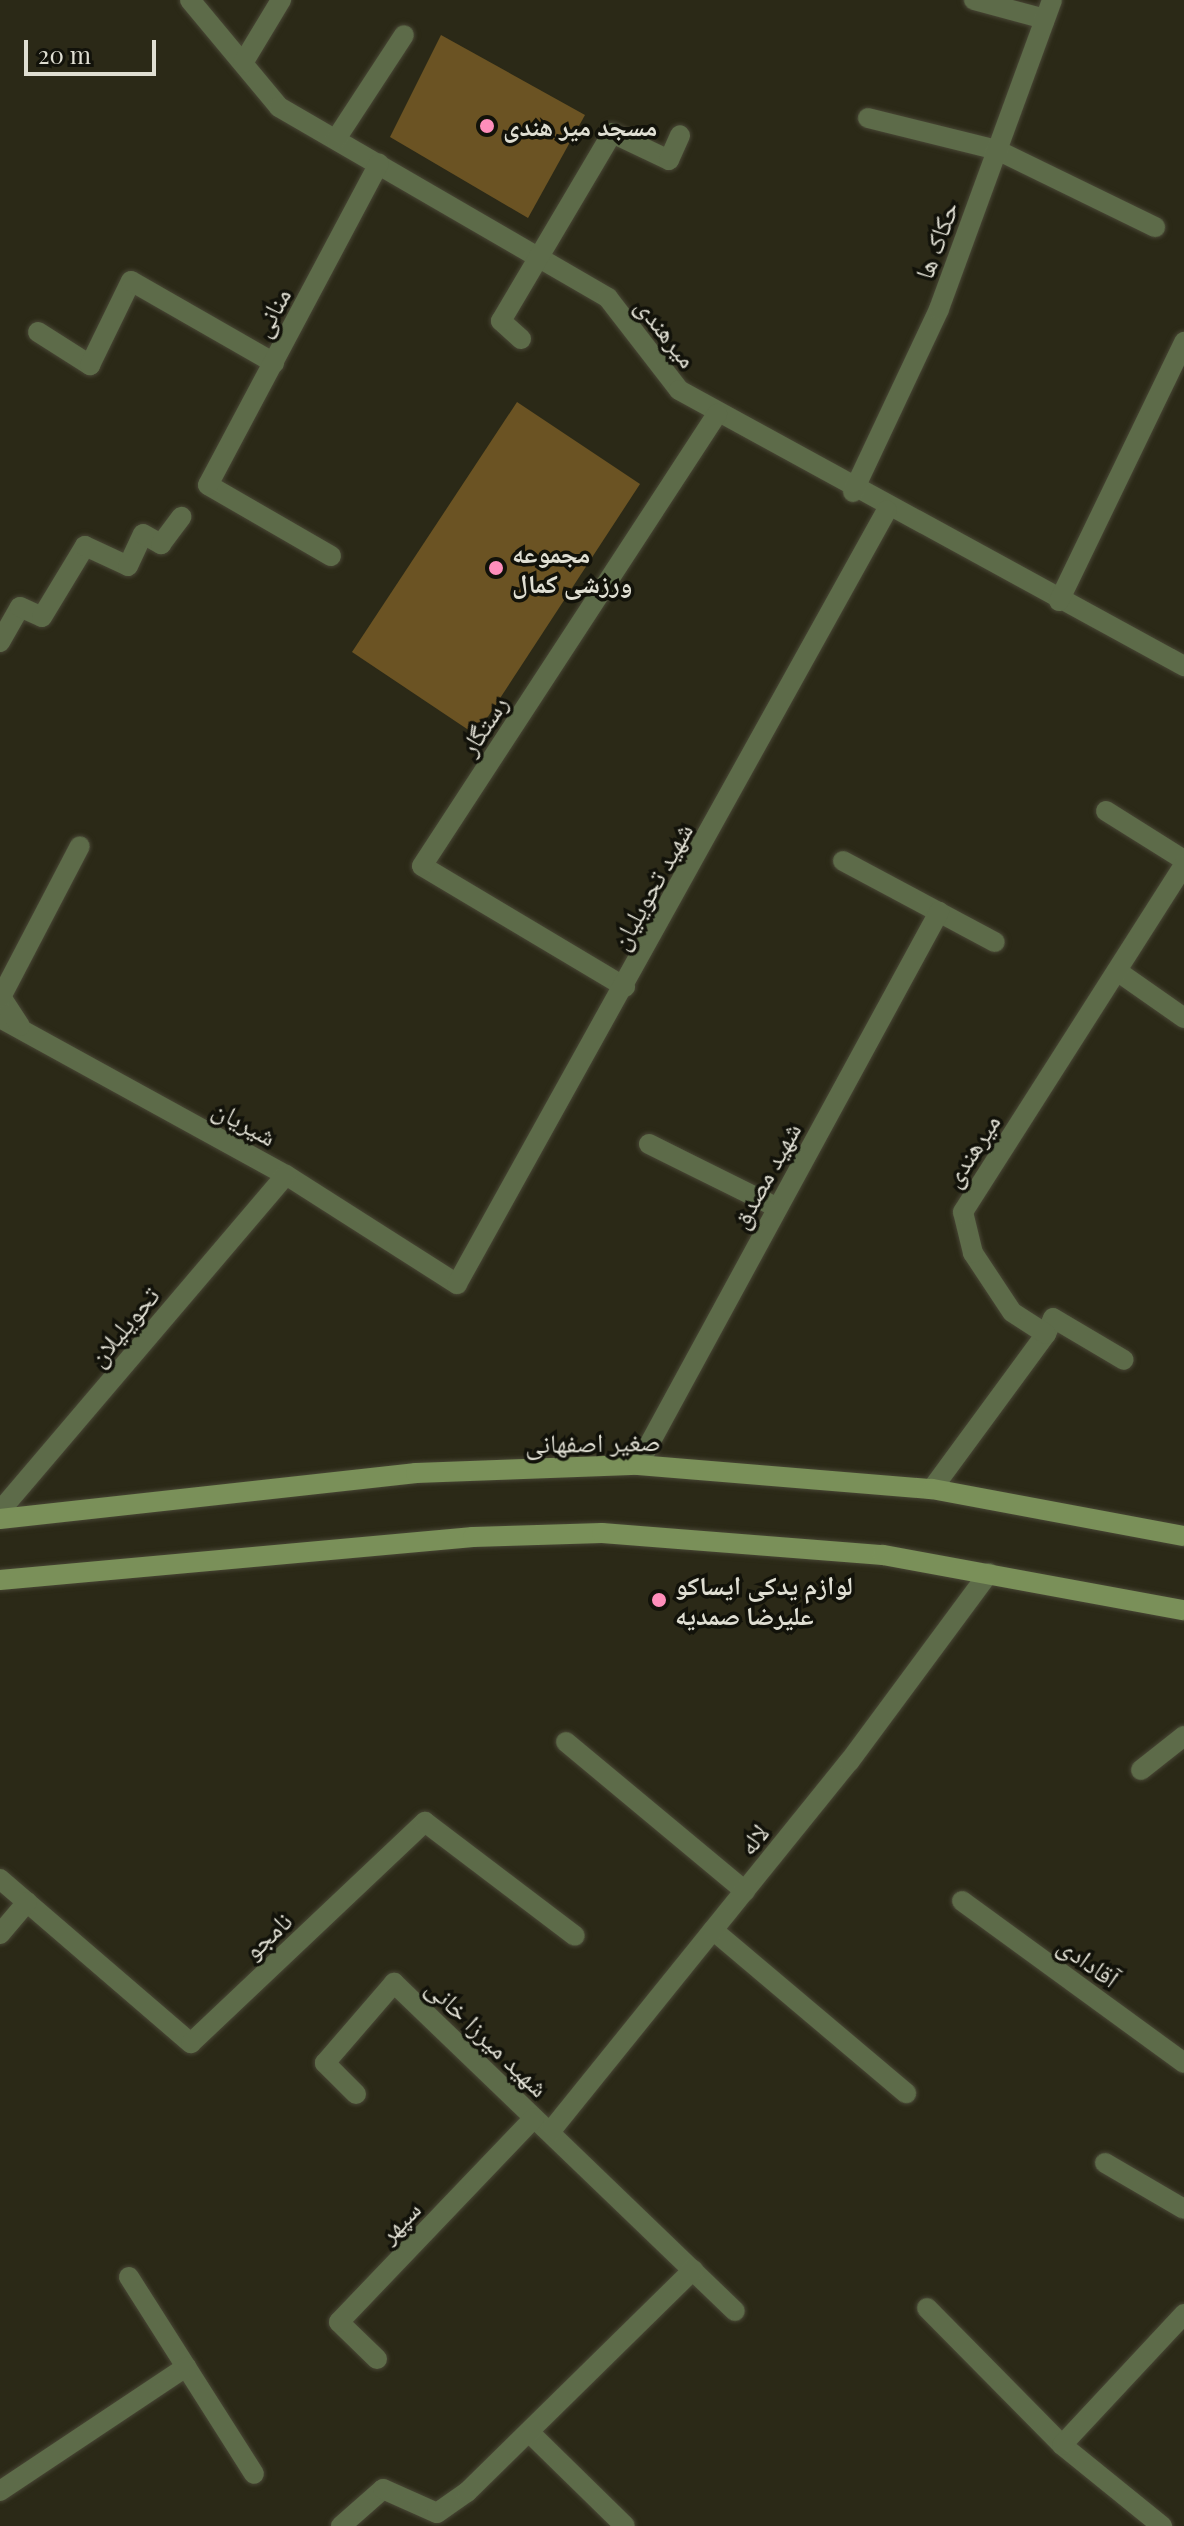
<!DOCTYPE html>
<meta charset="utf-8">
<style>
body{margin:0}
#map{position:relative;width:1184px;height:2526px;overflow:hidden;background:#2b2917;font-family:"Playfair Display","Noto Naskh Arabic",serif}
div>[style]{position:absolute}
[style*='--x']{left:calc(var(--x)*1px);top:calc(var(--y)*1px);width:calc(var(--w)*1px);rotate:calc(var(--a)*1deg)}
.building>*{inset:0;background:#6b5323}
.roads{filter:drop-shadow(0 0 2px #484635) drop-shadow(0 0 2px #484635)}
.minor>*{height:20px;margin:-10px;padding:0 10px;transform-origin:10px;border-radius:10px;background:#5d6b49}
.secondary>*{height:20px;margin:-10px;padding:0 10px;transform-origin:10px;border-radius:10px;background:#7a9059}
.dots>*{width:22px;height:22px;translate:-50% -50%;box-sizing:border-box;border:4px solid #12120a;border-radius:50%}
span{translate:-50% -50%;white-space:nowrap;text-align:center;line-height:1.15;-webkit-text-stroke:7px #12120a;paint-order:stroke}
.poi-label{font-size:26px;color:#dfded2;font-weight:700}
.left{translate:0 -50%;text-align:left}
.street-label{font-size:26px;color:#dfded2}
.scale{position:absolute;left:24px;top:40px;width:132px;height:36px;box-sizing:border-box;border:4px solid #dfded2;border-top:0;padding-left:10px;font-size:24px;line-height:28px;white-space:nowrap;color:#dfded2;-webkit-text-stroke:6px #12120a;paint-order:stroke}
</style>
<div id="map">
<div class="building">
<i style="clip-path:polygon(441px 35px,585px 115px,528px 218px,390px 137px)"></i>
<i style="clip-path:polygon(517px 402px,640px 484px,476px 735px,352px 652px)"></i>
</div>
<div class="roads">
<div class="minor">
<i style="--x:190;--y:0;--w:139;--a:50.2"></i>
<i style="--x:279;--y:107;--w:380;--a:30.1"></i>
<i style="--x:608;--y:298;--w:116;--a:52.3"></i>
<i style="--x:679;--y:390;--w:576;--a:28.66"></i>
<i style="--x:974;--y:0;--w:73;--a:15"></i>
<i style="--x:243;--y:63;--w:74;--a:-58.9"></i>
<i style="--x:868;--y:118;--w:133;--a:13.9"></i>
<i style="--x:997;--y:150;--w:176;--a:26"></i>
<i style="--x:336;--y:139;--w:124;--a:-56.8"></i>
<i style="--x:38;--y:332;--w:62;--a:32.4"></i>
<i style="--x:90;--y:365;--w:93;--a:-64"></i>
<i style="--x:131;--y:281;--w:165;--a:29.8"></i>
<i style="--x:521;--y:339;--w:27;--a:-138"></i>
<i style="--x:501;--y:321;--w:218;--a:-59.4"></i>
<i style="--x:612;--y:133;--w:63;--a:25.3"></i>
<i style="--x:669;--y:160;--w:27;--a:-66"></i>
<i style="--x:853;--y:492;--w:202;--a:-64.8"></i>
<i style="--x:939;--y:309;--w:329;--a:-69.9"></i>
<i style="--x:331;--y:556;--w:142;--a:-150"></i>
<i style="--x:208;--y:485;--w:364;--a:-62"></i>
<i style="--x:1059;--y:601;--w:288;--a:-64.2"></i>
<i style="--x:0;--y:642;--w:40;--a:-60.3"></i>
<i style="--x:20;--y:607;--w:24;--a:24"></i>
<i style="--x:42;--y:617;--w:83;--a:-58.8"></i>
<i style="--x:85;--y:546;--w:47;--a:24.9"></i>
<i style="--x:128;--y:566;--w:35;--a:-65"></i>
<i style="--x:143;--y:534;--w:21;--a:29"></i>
<i style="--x:161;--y:544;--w:34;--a:-53"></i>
<i style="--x:1106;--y:811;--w:92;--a:32.1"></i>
<i style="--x:843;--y:861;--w:172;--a:28.1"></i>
<i style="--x:1117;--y:971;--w:82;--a:35"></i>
<i style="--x:625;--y:987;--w:236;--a:-149.2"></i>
<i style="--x:422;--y:866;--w:540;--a:-56.87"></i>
<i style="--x:0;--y:1018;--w:326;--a:28.8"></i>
<i style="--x:286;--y:1175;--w:203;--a:32.5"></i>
<i style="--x:457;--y:1284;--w:885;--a:-60.95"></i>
<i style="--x:20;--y:1026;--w:35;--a:-123"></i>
<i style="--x:1;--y:997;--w:170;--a:-62.4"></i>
<i style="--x:649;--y:1144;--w:142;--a:26.4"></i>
<i style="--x:1046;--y:1334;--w:17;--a:-66"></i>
<i style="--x:1053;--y:1318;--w:82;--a:30.6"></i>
<i style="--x:638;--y:1465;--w:630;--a:-61.44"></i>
<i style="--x:932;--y:1489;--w:192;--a:-53.7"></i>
<i style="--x:1046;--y:1334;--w:40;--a:-147.1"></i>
<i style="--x:1012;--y:1312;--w:71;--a:-123.5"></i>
<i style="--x:973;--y:1253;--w:42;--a:-103.7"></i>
<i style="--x:963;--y:1212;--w:411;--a:-57.5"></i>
<i style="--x:0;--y:1511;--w:441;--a:-49.6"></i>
<i style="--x:566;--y:1742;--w:233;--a:39.8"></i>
<i style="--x:1141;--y:1770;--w:55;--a:-38.3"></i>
<i style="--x:0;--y:1879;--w:252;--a:40.7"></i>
<i style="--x:191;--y:2043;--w:322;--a:-43.4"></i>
<i style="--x:425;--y:1822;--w:188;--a:37.2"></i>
<i style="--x:962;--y:1901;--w:275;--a:36.1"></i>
<i style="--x:713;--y:1930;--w:253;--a:40.2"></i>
<i style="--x:0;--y:1934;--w:42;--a:-49.8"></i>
<i style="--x:356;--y:2094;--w:44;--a:-135"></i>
<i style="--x:325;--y:2063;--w:106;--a:-49.2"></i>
<i style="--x:394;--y:1983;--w:473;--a:43.9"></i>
<i style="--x:550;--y:2132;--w:476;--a:-51.1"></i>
<i style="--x:849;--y:1762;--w:235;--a:-53.5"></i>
<i style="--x:1105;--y:2163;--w:91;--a:30.2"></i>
<i style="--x:129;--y:2277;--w:233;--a:57.6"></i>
<i style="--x:927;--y:2308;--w:192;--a:45.4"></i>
<i style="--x:1062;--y:2445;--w:129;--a:39"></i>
<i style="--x:377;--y:2359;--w:53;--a:-135.8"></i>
<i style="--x:339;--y:2322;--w:282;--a:-46.3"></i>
<i style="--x:529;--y:2432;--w:134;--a:44.4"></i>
<i style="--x:1062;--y:2445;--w:179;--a:-47"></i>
<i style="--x:0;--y:2491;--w:224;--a:-33.7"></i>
<i style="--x:341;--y:2526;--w:56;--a:-41.4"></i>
<i style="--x:383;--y:2489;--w:59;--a:24"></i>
<i style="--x:437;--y:2513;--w:37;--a:-35"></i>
<i style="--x:467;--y:2492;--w:317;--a:-44.5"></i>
</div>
<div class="secondary">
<i style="--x:0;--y:1519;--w:419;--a:-6.3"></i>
<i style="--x:416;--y:1473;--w:222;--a:-2.1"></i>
<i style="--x:638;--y:1465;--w:295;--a:4.7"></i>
<i style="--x:932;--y:1489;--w:256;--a:10.6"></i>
<i style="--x:0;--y:1580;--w:475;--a:-5.2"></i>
<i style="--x:473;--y:1537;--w:129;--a:-1.8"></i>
<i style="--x:602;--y:1533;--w:282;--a:4.5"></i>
<i style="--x:883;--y:1555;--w:306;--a:10.4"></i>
</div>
</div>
<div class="dots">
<i style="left:487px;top:126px;background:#fe8ebb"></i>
<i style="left:496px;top:568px;background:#fe8ebb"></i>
<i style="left:659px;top:1600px;background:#fe8ebb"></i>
</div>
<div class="poi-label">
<span class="left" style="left:503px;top:126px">مسجد میر هندی</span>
<span class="left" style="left:512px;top:568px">مجموعه<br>ورزشی کمال</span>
<span class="left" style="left:675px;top:1600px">لوازم یدکی ایساکو<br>علیرضا صمدیه</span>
</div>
<div class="street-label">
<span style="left:936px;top:240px;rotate:-70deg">حکاک ها</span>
<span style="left:271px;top:312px;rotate:-62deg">منانی</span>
<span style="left:667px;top:332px;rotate:52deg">میرهندی</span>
<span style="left:483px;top:725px;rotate:-57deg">رستگار</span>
<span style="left:651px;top:886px;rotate:-61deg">شهید تحویلیان</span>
<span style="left:245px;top:1122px;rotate:29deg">شیریان</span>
<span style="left:971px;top:1150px;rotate:-57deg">میرهندی</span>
<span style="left:765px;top:1175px;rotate:-61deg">شهید مصدق</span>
<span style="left:123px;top:1326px;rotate:-50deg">تحویلیلان</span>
<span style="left:593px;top:1442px;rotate:-1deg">صغیر اصفهانی</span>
<span style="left:753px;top:1839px;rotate:-51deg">لاله</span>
<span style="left:267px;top:1935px;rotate:-43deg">نامجو</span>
<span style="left:1089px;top:1961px;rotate:36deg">آقادادی</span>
<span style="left:488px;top:2037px;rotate:44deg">شهید میرزا خانی</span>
<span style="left:399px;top:2221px;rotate:-46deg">سپهر</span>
</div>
<div class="scale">20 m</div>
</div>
